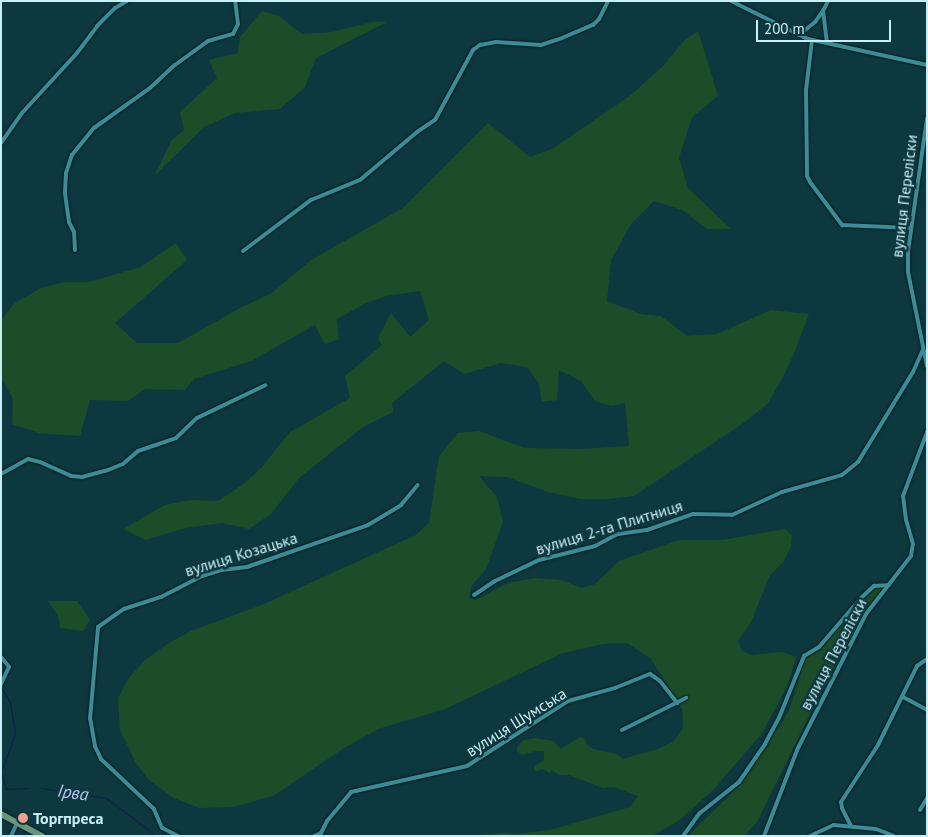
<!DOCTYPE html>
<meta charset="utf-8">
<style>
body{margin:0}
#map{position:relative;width:928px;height:837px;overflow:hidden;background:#0e383f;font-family:"PT Sans",sans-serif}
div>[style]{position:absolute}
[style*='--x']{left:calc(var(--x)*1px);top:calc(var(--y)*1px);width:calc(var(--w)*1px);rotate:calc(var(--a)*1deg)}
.green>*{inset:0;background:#1d4d28}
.stream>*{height:1px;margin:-0.5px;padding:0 0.5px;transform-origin:0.5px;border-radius:0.5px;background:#121e4d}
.roads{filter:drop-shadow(0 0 1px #051e21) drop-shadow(0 0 1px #051e21)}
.minor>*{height:4px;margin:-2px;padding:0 2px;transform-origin:2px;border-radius:2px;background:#3d8b97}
.secondary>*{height:5.5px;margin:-2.75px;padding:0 2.75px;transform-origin:2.75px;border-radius:2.75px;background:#69957d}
.dots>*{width:14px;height:14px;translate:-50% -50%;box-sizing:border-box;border:2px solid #0e383f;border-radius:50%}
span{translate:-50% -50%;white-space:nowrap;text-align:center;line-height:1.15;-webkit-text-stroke:5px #0e383f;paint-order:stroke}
.street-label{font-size:16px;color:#caeef5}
.poi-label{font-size:16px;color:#caeef5;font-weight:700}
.left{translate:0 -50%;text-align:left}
.water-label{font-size:18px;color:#b3c5f5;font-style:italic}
.frame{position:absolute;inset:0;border:2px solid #caeef5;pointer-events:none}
.scale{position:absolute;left:756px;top:20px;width:135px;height:22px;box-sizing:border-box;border:2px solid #caeef5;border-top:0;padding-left:6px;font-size:15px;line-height:18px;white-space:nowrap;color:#caeef5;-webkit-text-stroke:4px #0e383f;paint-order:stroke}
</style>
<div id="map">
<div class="green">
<i style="clip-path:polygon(262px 11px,279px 16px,302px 34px,332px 32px,372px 22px,387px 22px,316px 58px,305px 87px,280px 109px,235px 113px,204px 127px,155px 175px,171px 141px,184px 130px,180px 112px,217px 78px,209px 60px,238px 53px,240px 37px)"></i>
<i style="clip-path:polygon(698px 31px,718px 96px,692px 117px,679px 158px,688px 188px,731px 229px,707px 229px,682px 210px,654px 201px,631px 224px,611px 260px,607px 301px,641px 314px,661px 316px,687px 336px,717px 334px,771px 310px,809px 314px,794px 353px,782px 379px,768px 403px,745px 422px,634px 496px,607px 499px,580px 499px,548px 492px,507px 477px,479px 476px,497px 497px,503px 522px,486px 569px,472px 585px,469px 598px,475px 600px,508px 583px,535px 578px,561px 580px,582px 588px,595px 584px,619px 561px,679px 540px,722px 540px,785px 529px,792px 536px,791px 547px,783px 562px,770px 575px,751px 622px,738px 641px,742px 651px,752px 655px,782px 652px,796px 657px,787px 687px,762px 733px,715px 788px,681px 819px,652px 836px,470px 836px,502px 833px,517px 834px,550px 830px,630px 807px,638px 796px,614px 787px,603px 788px,569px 775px,559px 775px,552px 770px,550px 773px,542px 769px,537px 771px,534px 770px,535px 766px,544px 760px,544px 751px,536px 751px,522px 755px,517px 751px,517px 747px,524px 740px,535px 738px,553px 741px,561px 749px,580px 737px,585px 739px,587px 745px,593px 749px,617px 754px,623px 759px,658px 749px,674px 741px,683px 728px,682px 709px,651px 659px,627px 643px,603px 644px,563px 653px,445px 709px,378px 729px,344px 748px,273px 796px,233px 807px,199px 808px,174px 798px,149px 780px,136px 763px,120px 730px,118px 698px,129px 678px,145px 660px,169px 643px,191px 631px,264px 604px,416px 535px,429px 523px,439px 456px,458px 433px,479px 431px,525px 448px,582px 449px,629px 446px,625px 403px,611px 406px,595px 401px,581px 381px,559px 370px,557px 400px,542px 402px,539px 384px,527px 367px,501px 363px,464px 374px,444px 361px,392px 403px,393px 412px,363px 427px,299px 478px,271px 514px,249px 529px,222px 523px,185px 528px,146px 540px,123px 529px,165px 505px,190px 500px,218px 501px,245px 483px,262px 467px,290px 432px,350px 398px,345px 376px,382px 345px,378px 338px,391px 313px,410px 337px,429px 320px,420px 291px,386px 296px,364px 304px,337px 319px,339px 339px,325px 344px,315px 325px,251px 361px,194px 379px,185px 390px,145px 389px,128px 401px,90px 400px,80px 436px,39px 433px,12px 424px,13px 399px,1px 377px,1px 320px,15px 303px,41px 288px,65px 282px,89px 282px,141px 267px,176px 243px,187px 260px,115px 323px,137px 343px,178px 343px,240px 308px,272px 293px,311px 260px,403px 208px,488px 123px,530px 157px,552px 149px,631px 95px,663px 66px,685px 40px)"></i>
<i style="clip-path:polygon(881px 586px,882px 591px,867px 609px,825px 684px,757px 822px,744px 836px,688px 836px,743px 782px,789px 711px,805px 659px,822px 647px,874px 588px)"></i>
<i style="clip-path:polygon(48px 601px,77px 601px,90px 620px,83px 631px,60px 628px,58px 616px)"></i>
</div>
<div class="stream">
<i style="--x:2;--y:689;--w:15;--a:58"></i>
<i style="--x:10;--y:702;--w:32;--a:81"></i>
<i style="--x:15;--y:734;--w:40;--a:110.2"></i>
<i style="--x:1;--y:772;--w:18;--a:74"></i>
<i style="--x:6;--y:789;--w:21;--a:-3"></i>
<i style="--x:41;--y:788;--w:66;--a:8.7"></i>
<i style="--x:106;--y:798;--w:60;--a:36.9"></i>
</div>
<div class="roads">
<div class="minor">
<i style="--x:731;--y:1;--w:86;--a:26.3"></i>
<i style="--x:808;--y:39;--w:122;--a:12.3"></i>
<i style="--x:799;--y:35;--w:21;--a:-39"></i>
<i style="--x:815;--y:22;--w:14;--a:-54"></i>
<i style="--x:812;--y:40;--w:50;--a:96.8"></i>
<i style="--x:806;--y:90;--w:86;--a:89.3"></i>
<i style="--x:807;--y:176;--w:7;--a:63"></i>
<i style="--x:810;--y:182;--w:54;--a:53.3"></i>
<i style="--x:842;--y:225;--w:69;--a:2.5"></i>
<i style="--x:827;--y:43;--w:32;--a:-97"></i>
<i style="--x:823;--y:11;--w:11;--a:-63"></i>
<i style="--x:927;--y:118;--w:134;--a:98.1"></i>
<i style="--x:908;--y:251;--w:21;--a:90"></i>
<i style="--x:908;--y:272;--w:96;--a:78.6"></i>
<i style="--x:1;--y:143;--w:37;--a:-55"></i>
<i style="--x:22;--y:113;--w:81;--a:-47.5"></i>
<i style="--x:77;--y:53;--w:34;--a:-53"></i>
<i style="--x:97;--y:26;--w:25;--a:-45"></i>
<i style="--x:115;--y:8;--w:14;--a:-30"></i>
<i style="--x:75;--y:250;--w:18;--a:-93"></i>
<i style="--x:74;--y:232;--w:11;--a:-117"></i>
<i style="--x:69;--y:222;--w:30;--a:-98"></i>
<i style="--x:65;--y:192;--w:19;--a:-87"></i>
<i style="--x:66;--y:173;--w:19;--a:-72"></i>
<i style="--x:72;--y:155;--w:35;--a:-51"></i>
<i style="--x:94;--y:128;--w:69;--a:-35.5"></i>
<i style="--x:150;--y:88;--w:34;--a:-43"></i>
<i style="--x:175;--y:65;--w:41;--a:-36"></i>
<i style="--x:208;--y:41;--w:26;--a:-16"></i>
<i style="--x:233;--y:34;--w:11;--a:-63"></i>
<i style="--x:238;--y:24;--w:23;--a:-97"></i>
<i style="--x:243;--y:251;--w:85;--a:-36.9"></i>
<i style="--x:311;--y:200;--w:53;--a:-22.2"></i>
<i style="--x:360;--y:180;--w:75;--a:-40.1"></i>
<i style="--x:417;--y:132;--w:22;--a:-34"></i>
<i style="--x:435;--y:120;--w:80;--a:-61.5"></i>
<i style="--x:473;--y:50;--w:9;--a:-36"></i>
<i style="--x:480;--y:45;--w:16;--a:-11"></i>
<i style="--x:496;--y:42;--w:45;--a:3.8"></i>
<i style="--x:541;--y:45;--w:22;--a:-18"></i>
<i style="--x:562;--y:38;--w:34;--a:-23"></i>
<i style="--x:593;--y:25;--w:8;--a:-45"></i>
<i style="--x:599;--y:19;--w:20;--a:-63"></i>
<i style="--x:1;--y:474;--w:31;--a:-29"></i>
<i style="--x:28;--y:459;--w:12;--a:14"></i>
<i style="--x:40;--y:462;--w:34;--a:24"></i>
<i style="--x:71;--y:476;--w:11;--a:5"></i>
<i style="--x:82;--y:477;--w:27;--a:-15"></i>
<i style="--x:108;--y:470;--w:16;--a:-22"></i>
<i style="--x:123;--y:464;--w:20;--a:-41"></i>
<i style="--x:138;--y:451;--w:40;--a:-18.9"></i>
<i style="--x:176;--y:438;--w:29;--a:-44"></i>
<i style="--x:197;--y:418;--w:76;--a:-25.6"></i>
<i style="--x:474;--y:595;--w:25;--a:-34"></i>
<i style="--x:495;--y:581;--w:49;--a:-25.5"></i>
<i style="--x:539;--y:560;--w:58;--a:-14"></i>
<i style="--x:595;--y:546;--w:26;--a:-28"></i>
<i style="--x:618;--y:534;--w:29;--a:-8"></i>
<i style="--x:647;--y:530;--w:49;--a:-19.2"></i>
<i style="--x:693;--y:514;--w:39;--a:1"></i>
<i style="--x:732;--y:515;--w:55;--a:-24.7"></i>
<i style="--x:782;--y:492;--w:62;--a:-15.8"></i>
<i style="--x:842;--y:475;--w:21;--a:-39"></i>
<i style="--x:858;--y:462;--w:105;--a:-58.6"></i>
<i style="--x:913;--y:372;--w:24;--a:-66"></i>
<i style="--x:1;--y:657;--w:13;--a:51"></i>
<i style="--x:9;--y:667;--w:19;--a:115"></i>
<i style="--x:903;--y:697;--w:27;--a:28"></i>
<i style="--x:622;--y:730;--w:72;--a:-26.6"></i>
<i style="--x:920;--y:810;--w:14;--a:-60"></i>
<i style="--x:851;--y:826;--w:20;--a:-117"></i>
<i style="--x:842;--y:808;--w:6;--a:-99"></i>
<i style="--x:841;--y:802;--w:68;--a:-57"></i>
<i style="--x:878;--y:745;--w:88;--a:-63.7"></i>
<i style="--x:917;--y:666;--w:12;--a:-35"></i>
<i style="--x:11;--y:836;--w:14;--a:-65"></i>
<i style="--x:178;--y:836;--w:18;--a:-153"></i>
<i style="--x:162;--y:828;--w:21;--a:-113"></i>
<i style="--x:154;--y:809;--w:73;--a:-136.7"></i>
<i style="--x:101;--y:759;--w:14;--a:-115"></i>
<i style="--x:95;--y:746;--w:27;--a:-100"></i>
<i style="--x:90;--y:719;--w:92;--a:-85"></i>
<i style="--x:98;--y:627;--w:32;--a:-35"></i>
<i style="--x:124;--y:609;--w:39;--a:-18"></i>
<i style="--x:161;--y:597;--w:46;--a:-27.1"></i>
<i style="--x:202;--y:576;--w:21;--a:-17"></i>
<i style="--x:222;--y:570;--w:25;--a:-7"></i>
<i style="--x:247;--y:567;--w:128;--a:-19.1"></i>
<i style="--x:368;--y:525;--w:39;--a:-31"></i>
<i style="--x:401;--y:505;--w:26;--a:-50"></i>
<i style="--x:314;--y:836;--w:8;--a:-23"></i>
<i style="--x:321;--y:833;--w:13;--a:-63"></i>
<i style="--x:327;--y:821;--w:38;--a:-50"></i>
<i style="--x:351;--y:792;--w:119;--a:-12.6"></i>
<i style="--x:467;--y:766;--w:120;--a:-32.8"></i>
<i style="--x:568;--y:701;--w:49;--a:-15.5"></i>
<i style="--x:615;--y:688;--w:38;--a:-22"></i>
<i style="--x:650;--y:674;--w:12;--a:35"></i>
<i style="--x:660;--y:681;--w:28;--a:52"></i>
<i style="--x:683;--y:836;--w:29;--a:-54"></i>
<i style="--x:700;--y:813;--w:50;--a:-38.5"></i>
<i style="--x:739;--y:782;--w:46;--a:-55.6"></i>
<i style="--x:765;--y:744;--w:30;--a:-62"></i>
<i style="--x:779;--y:718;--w:67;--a:-68"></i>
<i style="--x:804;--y:656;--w:17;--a:-31"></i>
<i style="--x:819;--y:647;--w:65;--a:-49.4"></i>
<i style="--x:861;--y:598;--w:18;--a:-43"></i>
<i style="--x:874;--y:586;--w:15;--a:-4"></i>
<i style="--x:764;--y:836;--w:94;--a:-68.9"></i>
<i style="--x:798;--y:748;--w:150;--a:-63.1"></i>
<i style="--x:866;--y:614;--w:73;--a:-52.2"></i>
<i style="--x:911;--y:556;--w:12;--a:-81"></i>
<i style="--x:913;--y:544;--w:25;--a:-106"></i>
<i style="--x:906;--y:520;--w:24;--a:-97"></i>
<i style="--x:903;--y:496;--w:68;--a:-69.4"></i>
<i style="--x:810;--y:836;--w:26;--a:-25"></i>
<i style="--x:834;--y:825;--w:42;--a:5.4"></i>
<i style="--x:876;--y:829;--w:19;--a:21"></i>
</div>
<div class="secondary">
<i style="--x:1;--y:814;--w:47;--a:28.2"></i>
</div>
</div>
<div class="dots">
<i style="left:23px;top:818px;background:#f59d90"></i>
</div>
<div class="street-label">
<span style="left:904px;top:196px;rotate:-83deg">вулиця Переліски</span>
<span style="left:609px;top:527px;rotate:-17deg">вулиця 2-га Плитниця</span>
<span style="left:241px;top:554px;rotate:-17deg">вулиця Козацька</span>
<span style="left:833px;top:654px;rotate:-62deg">вулиця Переліски</span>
<span style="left:516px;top:722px;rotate:-32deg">вулиця Шумська</span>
</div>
<div class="poi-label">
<span class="left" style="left:33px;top:818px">Торгпреса</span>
</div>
<div class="water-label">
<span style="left:73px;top:793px;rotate:8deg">Ірва</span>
</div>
<div class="frame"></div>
<div class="scale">200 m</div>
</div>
